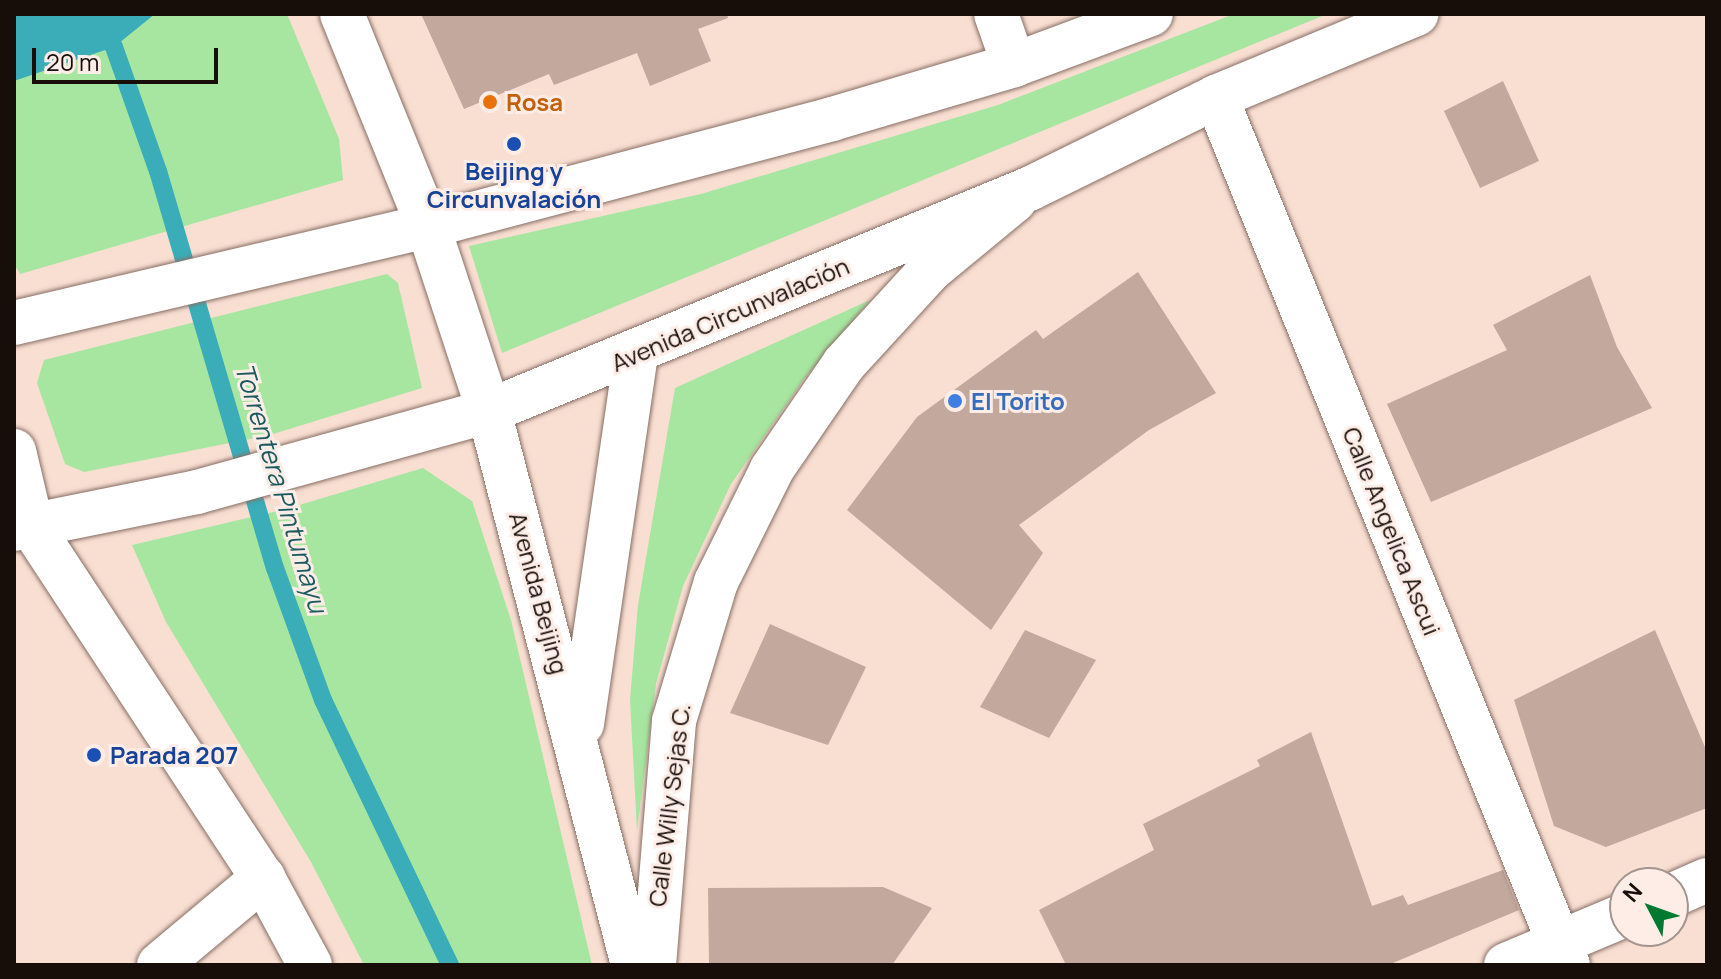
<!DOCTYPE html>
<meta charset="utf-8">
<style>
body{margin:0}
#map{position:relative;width:1721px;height:979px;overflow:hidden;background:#f9ded2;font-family:Manrope,sans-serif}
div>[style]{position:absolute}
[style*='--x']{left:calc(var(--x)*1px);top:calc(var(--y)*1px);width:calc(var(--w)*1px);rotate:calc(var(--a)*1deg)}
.green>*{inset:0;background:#a7e6a0}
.water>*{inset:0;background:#3aadb9}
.stream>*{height:18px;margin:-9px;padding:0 9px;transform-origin:9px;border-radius:9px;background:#3aadb9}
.building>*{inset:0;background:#c2a89d}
.roads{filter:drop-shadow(0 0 2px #866e64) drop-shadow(0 0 2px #866e64)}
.street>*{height:44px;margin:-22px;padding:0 22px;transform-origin:22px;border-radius:22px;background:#fff}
.secondary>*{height:44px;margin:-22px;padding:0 22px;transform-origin:22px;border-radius:22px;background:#fff}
.dots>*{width:22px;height:22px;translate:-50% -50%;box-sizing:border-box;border:4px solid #feede6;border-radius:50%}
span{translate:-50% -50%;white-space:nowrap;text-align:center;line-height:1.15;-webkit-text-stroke:6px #feede6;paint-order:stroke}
.food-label{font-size:24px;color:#c56008;font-weight:700}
.left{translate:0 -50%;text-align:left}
.transit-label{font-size:24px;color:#164399;font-weight:700}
.street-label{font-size:24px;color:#170e0a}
.shop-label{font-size:24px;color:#366cbe;font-weight:700}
.water-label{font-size:26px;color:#19595f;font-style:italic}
.frame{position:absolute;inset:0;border:16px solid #170e0a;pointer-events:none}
.north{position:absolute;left:1609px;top:867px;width:80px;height:80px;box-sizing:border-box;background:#feede6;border:2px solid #a2948e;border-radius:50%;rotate:311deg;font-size:22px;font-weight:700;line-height:32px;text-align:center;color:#170e0a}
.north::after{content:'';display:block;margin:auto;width:28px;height:36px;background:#017a31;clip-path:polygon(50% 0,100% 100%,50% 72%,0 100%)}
.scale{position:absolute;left:32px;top:48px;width:186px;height:36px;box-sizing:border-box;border:4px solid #170e0a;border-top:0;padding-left:10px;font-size:24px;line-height:28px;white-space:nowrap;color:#170e0a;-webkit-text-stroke:6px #feede6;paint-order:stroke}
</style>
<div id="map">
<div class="green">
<i style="clip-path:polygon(14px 14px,287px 14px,339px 139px,343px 180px,20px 274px,14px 264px)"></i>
<i style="clip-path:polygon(1234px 14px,1327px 14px,502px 353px,469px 246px,701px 194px,998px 105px)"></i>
<i style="clip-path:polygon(387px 274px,398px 283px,422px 388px,270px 435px,84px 472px,65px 464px,37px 383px,44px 360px)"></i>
<i style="clip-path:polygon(870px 300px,804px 379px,731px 484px,683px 586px,656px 684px,637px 830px,630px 700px,638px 605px,675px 388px)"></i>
<i style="clip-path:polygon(423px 468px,472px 501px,511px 620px,592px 965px,364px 965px,311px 862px,166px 622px,132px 545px,286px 509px)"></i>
</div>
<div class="water">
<i style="clip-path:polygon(14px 14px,155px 14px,114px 47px,14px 81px)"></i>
</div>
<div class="stream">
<i style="--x:95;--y:14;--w:38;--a:60"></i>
<i style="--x:114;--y:47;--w:132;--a:70.5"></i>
<i style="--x:158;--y:171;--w:414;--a:73.6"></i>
<i style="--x:275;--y:568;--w:140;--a:70"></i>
<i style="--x:323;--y:700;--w:294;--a:64.4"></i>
</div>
<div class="building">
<i style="clip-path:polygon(421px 14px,727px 14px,728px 18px,698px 29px,711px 61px,650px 86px,637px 53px,554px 85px,549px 74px,464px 109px)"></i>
<i style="clip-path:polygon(1503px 81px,1539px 161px,1480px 188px,1444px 111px)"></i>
<i style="clip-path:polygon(1138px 272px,1216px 393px,1149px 430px,1019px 525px,1043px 553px,991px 630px,847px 510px,917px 417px,1036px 330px,1043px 339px)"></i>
<i style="clip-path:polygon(1590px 275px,1617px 347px,1652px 408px,1431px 502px,1387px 404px,1507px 350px,1493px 325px)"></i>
<i style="clip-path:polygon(770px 624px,866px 667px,828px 745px,730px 713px)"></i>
<i style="clip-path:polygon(1025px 630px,1096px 660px,1049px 738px,980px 707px)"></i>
<i style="clip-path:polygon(1655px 630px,1707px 752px,1707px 808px,1606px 847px,1554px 826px,1514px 700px)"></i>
<i style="clip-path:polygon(1311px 732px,1372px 906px,1403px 895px,1408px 905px,1503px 870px,1519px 910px,1388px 965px,1066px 965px,1039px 910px,1154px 850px,1143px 824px,1260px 766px,1257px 760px)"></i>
<i style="clip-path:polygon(883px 887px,932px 908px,892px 965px,709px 965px,708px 888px)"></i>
</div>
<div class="roads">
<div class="street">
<i style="--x:996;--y:14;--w:54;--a:70.6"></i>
<i style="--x:1216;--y:97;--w:937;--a:67.93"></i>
<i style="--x:1673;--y:895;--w:37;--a:-24"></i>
<i style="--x:159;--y:965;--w:136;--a:-39.9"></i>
<i style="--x:654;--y:965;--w:245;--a:-85.3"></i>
<i style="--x:674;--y:721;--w:145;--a:-73.2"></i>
<i style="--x:716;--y:582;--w:126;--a:-63.6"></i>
<i style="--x:772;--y:469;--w:127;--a:-55.6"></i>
<i style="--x:844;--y:364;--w:127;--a:-47.5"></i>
<i style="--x:930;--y:270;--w:110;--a:-39.5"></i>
<i style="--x:1506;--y:965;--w:129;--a:-22.8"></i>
</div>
<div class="secondary">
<i style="--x:342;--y:14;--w:229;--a:67.9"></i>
<i style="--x:428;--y:226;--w:195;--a:71.8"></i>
<i style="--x:489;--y:411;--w:572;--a:75.43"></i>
<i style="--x:14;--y:323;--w:425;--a:-13.2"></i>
<i style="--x:428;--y:226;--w:418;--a:-14.8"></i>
<i style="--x:832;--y:119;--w:190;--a:-16.5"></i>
<i style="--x:1014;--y:65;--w:146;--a:-20.4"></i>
<i style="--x:14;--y:451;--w:78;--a:76.7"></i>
<i style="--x:32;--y:527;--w:420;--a:56.7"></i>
<i style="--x:263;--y:878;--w:99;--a:61.6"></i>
<i style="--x:14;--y:529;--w:187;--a:-11.4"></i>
<i style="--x:197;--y:492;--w:303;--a:-15.5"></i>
<i style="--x:489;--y:411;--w:584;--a:-22.35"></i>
<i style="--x:1029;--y:189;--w:208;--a:-26.2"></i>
<i style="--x:1216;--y:97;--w:217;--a:-22.5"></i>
<i style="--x:582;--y:724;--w:374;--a:-81.7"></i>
</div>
</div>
<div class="dots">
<i style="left:490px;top:102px;background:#e8710a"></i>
<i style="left:514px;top:144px;background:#1a4fb4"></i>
<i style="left:955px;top:401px;background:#3f7fe0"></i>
<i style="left:94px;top:755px;background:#1a4fb4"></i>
</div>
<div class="food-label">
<span class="left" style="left:506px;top:102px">Rosa</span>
</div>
<div class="transit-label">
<span style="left:514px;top:185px">Beijing y<br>Circunvalación</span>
<span class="left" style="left:110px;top:755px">Parada 207</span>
</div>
<div class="street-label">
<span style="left:730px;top:314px;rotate:-23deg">Avenida Circunvalación</span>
<span style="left:1392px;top:531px;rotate:68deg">Calle Angelica Ascui</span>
<span style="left:539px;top:593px;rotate:75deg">Avenida Beijing</span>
<span style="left:669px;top:805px;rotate:-83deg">Calle Willy Sejas C.</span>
</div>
<div class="shop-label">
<span class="left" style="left:971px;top:401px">El Torito</span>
</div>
<div class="water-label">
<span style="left:281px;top:488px;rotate:73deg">Torrentera Pintumayu</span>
</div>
<div class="frame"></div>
<div class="north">N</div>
<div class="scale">20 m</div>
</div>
